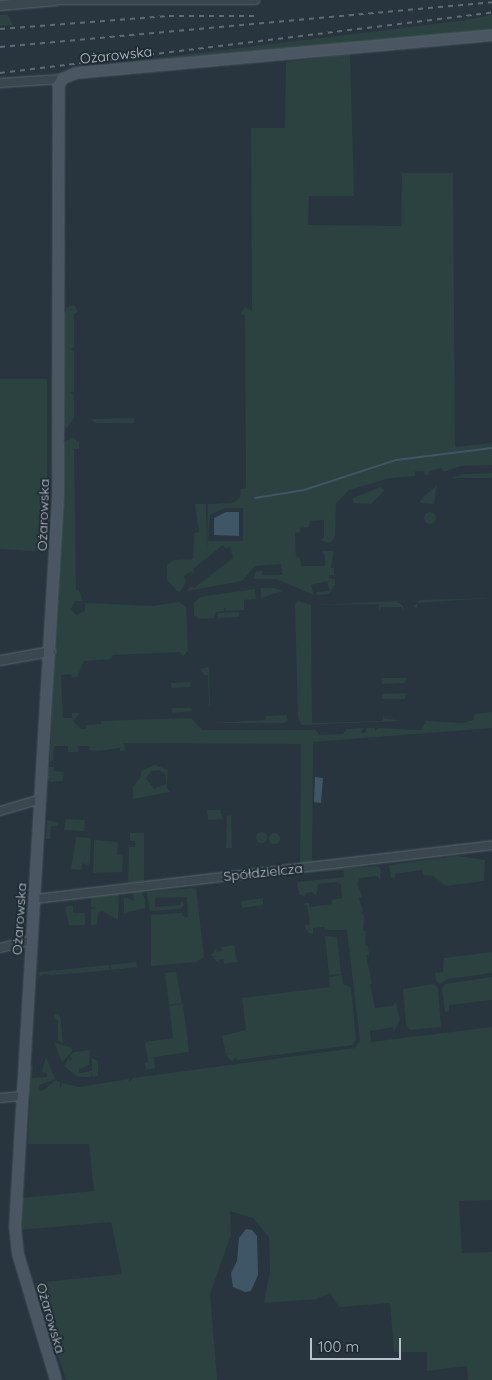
<!DOCTYPE html>
<meta charset="utf-8">
<style>
body{margin:0}
#map{position:relative;width:492px;height:1380px;overflow:hidden;background:#28353f;font-family:Quicksand,sans-serif}
div>[style]{position:absolute}
[style*='--x']{left:calc(var(--x)*1px);top:calc(var(--y)*1px);width:calc(var(--w)*1px);rotate:calc(var(--a)*1deg)}
.green>*{inset:0;background:#2b4240}
.round{border-radius:50%}
.water>*{inset:0;background:#3f5667}
.stream>*{height:2px;margin:-1px;padding:0 1px;transform-origin:1px;border-radius:1px;background:#3f5667}
.roads{filter:drop-shadow(0 0 1px #59656d) drop-shadow(0 0 1px #59656d)}
.minor>*{height:8px;margin:-4px;padding:0 4px;transform-origin:4px;border-radius:4px;background:#3b474f}
.tertiary>*{height:9px;margin:-4.5px;padding:0 4.5px;transform-origin:4.5px;border-radius:4.5px;background:#3b474f}
.secondary>*{height:10px;margin:-5px;padding:0 5px;transform-origin:5px;border-radius:5px;background:#4a5762}
.rail>*{height:2px;margin-top:-1px;transform-origin:0;background:repeating-linear-gradient(90deg,#5e6b76 0 5px,transparent 0 10px)}
span{translate:-50% -50%;white-space:nowrap;text-align:center;line-height:1.15;-webkit-text-stroke:4px #202c34;paint-order:stroke}
.street-label{font-size:14px;color:#b8c2ca}
.scale{position:absolute;left:310px;top:1338px;width:91px;height:22px;box-sizing:border-box;border:2px solid #b8c2ca;border-top:0;padding-left:6px;font-size:15px;line-height:18px;white-space:nowrap;color:#b8c2ca;-webkit-text-stroke:4px #202c34;paint-order:stroke}
</style>
<div id="map">
<div class="green">
<i style="clip-path:polygon(7px 14px,13px 25px,0 26px,0 15px)"></i>
<i style="clip-path:polygon(492px 15px,492px 31px,126px 62px,467px 20px)"></i>
<i style="clip-path:polygon(evenodd,350px 54px,354px 196px,309px 196px,308px 225px,401px 226px,402px 173px,453px 173px,455px 447px,492px 443px,492px 465px,461px 466px,444px 472px,441px 468px,429px 471px,428px 475px,425px 475px,424px 471px,415px 471px,415px 476px,391px 478px,349px 490px,336px 504px,335px 537px,330px 543px,320px 540px,324px 538px,324px 520px,310px 521px,309px 527px,300px 528px,300px 532px,295px 533px,296px 557px,300px 558px,301px 566px,325px 566px,325px 555px,321px 551px,334px 551px,331px 568px,334px 568px,334px 575px,329px 575px,329px 578px,335px 579px,335px 585px,329px 594px,317px 595px,317px 592px,330px 591px,327px 581px,311px 585px,314px 595px,277px 579px,254px 579px,255px 573px,262px 570px,262px 575px,282px 575px,281px 564px,255px 566px,242px 581px,187px 591px,190px 586px,194px 588px,233px 558px,230px 546px,226px 549px,223px 545px,193px 569px,195px 574px,191px 571px,184px 576px,186px 581px,180px 592px,177px 591px,167px 580px,167px 565px,174px 560px,193px 559px,194px 533px,199px 532px,195px 504px,206px 504px,207px 552px,208px 504px,233px 503px,240px 497px,241px 489px,246px 488px,245px 315px,241px 314px,245px 307px,252px 311px,251px 128px,285px 128px,286px 62px,350px 54px,225px 508px,243px 508px,243px 541px,208px 541px,210px 515px,225px 508px)"></i>
<i style="clip-path:polygon(74px 305px,78px 312px,74px 314px,74px 348px,70px 349px,74px 351px,74px 392px,70px 392px,74px 395px,74px 418px,67px 428px,63px 424px,64px 314px,67px 307px)"></i>
<i style="clip-path:polygon(0 379px,47px 379px,47px 552px,0 549px)"></i>
<i style="clip-path:polygon(134px 418px,134px 423px,96px 423px,90px 419px)"></i>
<i style="clip-path:polygon(72px 437px,79px 442px,79px 449px,74px 449px,76px 590px,79px 590px,83px 601px,75px 601px,71px 609px,76px 615px,85px 611px,85px 603px,152px 606px,179px 602px,186px 607px,188px 650px,183px 657px,180px 652px,113px 655px,111px 659px,84px 661px,77px 677px,72px 678px,71px 674px,61px 675px,63px 718px,72px 718px,72px 713px,80px 713px,73px 721px,81px 729px,86px 729px,86px 725px,101px 724px,101px 721px,191px 718px,202px 730px,316px 730px,319px 735px,343px 734px,346px 729px,363px 728px,361px 733px,366px 733px,366px 728px,375px 728px,375px 731px,379px 728px,421px 730px,426px 721px,463px 723px,474px 720px,474px 714px,492px 712px,492px 728px,313px 742px,312px 864px,300px 865px,301px 744px,123px 743px,126px 750px,120px 751px,120px 748px,98px 751px,90px 750px,90px 746px,78px 746px,78px 752px,68px 752px,68px 746px,54px 746px,53px 761px,50px 761px,62px 444px)"></i>
<i style="clip-path:polygon(492px 473px,492px 478px,452px 478px,464px 474px)"></i>
<i style="clip-path:polygon(437px 485px,434px 504px,421px 503px,420px 500px)"></i>
<i style="clip-path:polygon(381px 487px,385px 490px,371px 504px,353px 503px,353px 498px)"></i>
<i class="round" style="left:424px;top:512px;width:12px;height:12px"></i>
<i style="clip-path:polygon(261px 588px,275px 588px,283px 591px,261px 598px)"></i>
<i style="clip-path:polygon(255px 589px,256px 599px,244px 600px,244px 610px,227px 611px,224px 607px,224px 611px,216px 612px,214px 618px,199px 619px,194px 615px,194px 603px,200px 597px)"></i>
<i style="clip-path:polygon(492px 598px,417px 603px,417px 608px,413px 607px,420px 600px)"></i>
<i style="clip-path:polygon(298px 601px,311px 605px,312px 723px,382px 721px,384px 714px,384px 718px,402px 721px,302px 725px,298px 718px,295px 604px)"></i>
<i style="clip-path:polygon(396px 601px,403px 606px,404px 611px,401px 607px,381px 607px,379px 612px,379px 604px,313px 605px)"></i>
<i style="clip-path:polygon(239px 612px,239px 617px,218px 618px,218px 613px)"></i>
<i style="clip-path:polygon(209px 667px,210px 706px,209px 706px,208px 675px,204px 675px,201px 669px)"></i>
<i style="clip-path:polygon(381px 678px,406px 678px,407px 679px,405px 683px,382px 684px)"></i>
<i style="clip-path:polygon(190px 682px,190px 687px,172px 688px,171px 683px)"></i>
<i style="clip-path:polygon(406px 693px,405px 699px,382px 699px,382px 694px)"></i>
<i style="clip-path:polygon(172px 708px,191px 708px,192px 711px,172px 713px)"></i>
<i style="clip-path:polygon(286px 715px,288px 720px,284px 723px,211px 723px,266px 720px,266px 716px)"></i>
<i style="clip-path:polygon(evenodd,155px 765px,168px 770px,166px 787px,170px 792px,133px 799px,133px 786px,141px 777px,141px 771px,155px 765px,159px 770px,166px 775px,166px 784px,154px 789px,146px 778px,151px 771px,159px 770px)"></i>
<i style="clip-path:polygon(48px 767px,54px 767px,54px 771px,64px 772px,63px 781px,50px 782px,47px 778px)"></i>
<i style="clip-path:polygon(207px 810px,220px 810px,223px 819px,208px 820px)"></i>
<i style="clip-path:polygon(231px 815px,232px 848px,226px 848px,227px 816px)"></i>
<i style="clip-path:polygon(66px 819px,85px 820px,84px 831px,64px 830px)"></i>
<i style="clip-path:polygon(47px 820px,58px 823px,58px 826px,51px 826px,50px 839px,46px 839px)"></i>
<i class="round" style="left:255.5px;top:831.5px;width:11px;height:11px"></i>
<i class="round" style="left:268.5px;top:832.5px;width:11px;height:11px"></i>
<i style="clip-path:polygon(130px 833px,144px 833px,144px 881px,128px 883px,129px 847px,135px 847px,135px 841px,130px 841px)"></i>
<i style="clip-path:polygon(76px 837px,91px 838px,90px 863px,88px 866px,82px 863px,82px 870px,71px 869px)"></i>
<i style="clip-path:polygon(94px 840px,118px 842px,117px 854px,123px 856px,122px 872px,93px 873px)"></i>
<i style="clip-path:polygon(458px 856px,485px 860px,484px 881px,446px 886px,433px 876px,423px 875px,422px 870px,395px 874px,395px 878px,391px 878px,389px 865px)"></i>
<i style="clip-path:polygon(377px 862px,343px 868px,378px 866px,381px 870px,380px 880px,377px 876px,360px 878px,357px 883px,362px 897px,359px 898px,363px 911px,361px 912px,364px 917px,363px 931px,366px 931px,365px 946px,368px 946px,369px 955px,366px 955px,372px 984px,370px 984px,375px 1008px,393px 1006px,395px 1001px,400px 1019px,394px 1032px,393px 1027px,370px 1031px,371px 1042px,492px 1027px,492px 1200px,459px 1201px,462px 1253px,492px 1252px,492px 1380px,468px 1380px,467px 1366px,427px 1371px,427px 1352px,394px 1352px,390px 1303px,339px 1307px,330px 1293px,316px 1299px,264px 1303px,270px 1271px,269px 1237px,253px 1218px,230px 1211px,231px 1235px,210px 1294px,217px 1380px,66px 1380px,35px 1283px,122px 1274px,111px 1222px,19px 1230px,21px 1198px,94px 1191px,89px 1144px,28px 1144px,30px 1096px,26px 1096px,27px 1069px,33px 1065px,32px 1078px,47px 1077px,47px 1073px,42px 1072px,46px 1057px,55px 1079px,39px 1085px,38px 1090px,42px 1091px,56px 1080px,60px 1082px,60px 1089px,62px 1083px,79px 1087px,129px 1079px,129px 1082px,133px 1078px,355px 1048px,360px 1041px,347px 930px,325px 930px,324px 927px,313px 928px,313px 934px,309px 933px,307px 931px,310px 929px,306px 930px,305px 925px,310px 925px,307px 905px,303px 906px,305px 903px,309px 903px,310px 907px,332px 904px,332px 900px,342px 898px,341px 885px,337px 882px,318px 884px,316px 896px,312px 892px,306px 893px,305px 897px,299px 894px,297px 882px,344px 877px,343px 870px,271px 876px)"></i>
<i style="clip-path:polygon(196px 888px,204px 957px,196px 962px,151px 966px,151px 915px,182px 913px,185px 918px,188px 917px,187px 897px,155px 898px,155px 907px,181px 905px,181px 901px,184px 905px,180px 909px,150px 911px,147px 892px)"></i>
<i style="clip-path:polygon(139px 889px,145px 899px,145px 908px,124px 913px,124px 897px,134px 901px,133px 890px)"></i>
<i style="clip-path:polygon(119px 891px,118px 920px,102px 911px,98px 913px,97px 924px,91px 926px,91px 909px,95px 909px,91px 906px,91px 896px)"></i>
<i style="clip-path:polygon(263px 898px,263px 905px,242px 908px,241px 901px)"></i>
<i style="clip-path:polygon(73px 905px,73px 913px,85px 913px,85px 925px,69px 925px,65px 907px)"></i>
<i style="clip-path:polygon(325px 936px,337px 937px,341px 974px,329px 975px)"></i>
<i style="clip-path:polygon(234px 945px,237px 962px,224px 964px,223px 959px,219px 960px,220px 964px,212px 957px,219px 957px,211px 956px,216px 948px,217px 952px,222px 951px,221px 947px)"></i>
<i style="clip-path:polygon(492px 952px,492px 973px,447px 979px,440px 984px,436px 980px,435px 973px,443px 972px,444px 958px)"></i>
<i style="clip-path:polygon(136px 962px,137px 967px,111px 970px,110px 965px)"></i>
<i style="clip-path:polygon(109px 965px,110px 970px,55px 975px,55px 972px,54px 975px,44px 974px,39px 977px,39px 972px)"></i>
<i style="clip-path:polygon(176px 972px,182px 1003px,169px 1005px,165px 973px)"></i>
<i style="clip-path:polygon(342px 975px,343px 984px,351px 988px,356px 1039px,353px 1045px,237px 1060px,236px 1057px,232px 1061px,228px 1058px,226px 1055px,233px 1053px,226px 1054px,222px 1036px,246px 1030px,242px 998px,330px 987px,329px 977px)"></i>
<i style="clip-path:polygon(492px 977px,492px 1000px,449px 1005px,449px 1011px,445px 1012px,442px 989px,445px 984px)"></i>
<i style="clip-path:polygon(434px 984px,438px 988px,441px 1027px,410px 1030px,406px 1025px,403px 989px)"></i>
<i style="clip-path:polygon(183px 1004px,189px 1052px,154px 1057px,155px 1068px,146px 1070px,145px 1063px,148px 1062px,145px 1042px,173px 1038px,169px 1006px)"></i>
<i style="clip-path:polygon(54px 1014px,59px 1014px,61px 1021px,63px 1043px,58px 1041px,58px 1020px,54px 1019px)"></i>
<i style="clip-path:polygon(54px 1042px,72px 1048px,72px 1052px,62px 1062px)"></i>
<i style="clip-path:polygon(90px 1050px,89px 1065px,79px 1069px,79px 1073px,92px 1071px,92px 1058px,98px 1061px,98px 1076px,92px 1077px,91px 1072px,91px 1077px,78px 1077px,64px 1066px,69px 1057px,70px 1061px,72px 1060px,70px 1056px,74px 1052px)"></i>
</div>
<div class="water">
<i style="clip-path:polygon(226px 512px,239px 512px,239px 536px,214px 535px,214px 518px)"></i>
<i style="clip-path:polygon(315px 777px,323px 778px,321px 803px,314px 802px)"></i>
<i style="clip-path:polygon(246px 1229px,252px 1230px,257px 1236px,258px 1275px,251px 1291px,245px 1292px,233px 1287px,231px 1273px,237px 1261px,239px 1238px)"></i>
</div>
<div class="stream">
<i style="--x:255;--y:498;--w:50;--a:-9.3"></i>
<i style="--x:304;--y:490;--w:97;--a:-18.1"></i>
<i style="--x:396;--y:460;--w:97;--a:-7.1"></i>
</div>
<div class="roads">
<div class="minor">
<i style="--x:56;--y:0;--w:199;--a:0"></i>
<i style="--x:0;--y:83;--w:62;--a:-3.7"></i>
<i style="--x:0;--y:811;--w:43;--a:-16.3"></i>
<i style="--x:35;--y:899;--w:460;--a:-6.7"></i>
<i style="--x:0;--y:948;--w:33;--a:-14"></i>
<i style="--x:0;--y:1098;--w:22;--a:-5"></i>
</div>
<div class="tertiary">
<i style="--x:0;--y:5;--w:56;--a:-5.1"></i>
<i style="--x:0;--y:660;--w:51;--a:-10.2"></i>
</div>
<div class="secondary">
<i style="--x:56;--y:1380;--w:132;--a:-106.8"></i>
<i style="--x:18;--y:1254;--w:27;--a:-96"></i>
<i style="--x:15;--y:1227;--w:731;--a:-86.63"></i>
<i style="--x:58;--y:497;--w:412;--a:-89.9"></i>
<i style="--x:59;--y:85;--w:7;--a:-63"></i>
<i style="--x:62;--y:79;--w:15;--a:-23"></i>
<i style="--x:76;--y:73;--w:418;--a:-5.2"></i>
</div>
</div>
<div class="rail">
<i style="--x:0;--y:29;--w:169;--a:-4.4"></i>
<i style="--x:169;--y:16;--w:90;--a:0"></i>
<i style="--x:0;--y:47;--w:494;--a:-5.2"></i>
<i style="--x:0;--y:73;--w:496;--a:-7"></i>
</div>
<div class="street-label">
<span style="left:116px;top:55px;rotate:-6deg">Ożarowska</span>
<span style="left:43px;top:515px;rotate:-88deg">Ożarowska</span>
<span style="left:263px;top:872px;rotate:-6deg">Spółdzielcza</span>
<span style="left:19px;top:919px;rotate:-86deg">Ożarowska</span>
<span style="left:51px;top:1318px;rotate:74deg">Ożarowska</span>
</div>
<div class="scale">100 m</div>
</div>
